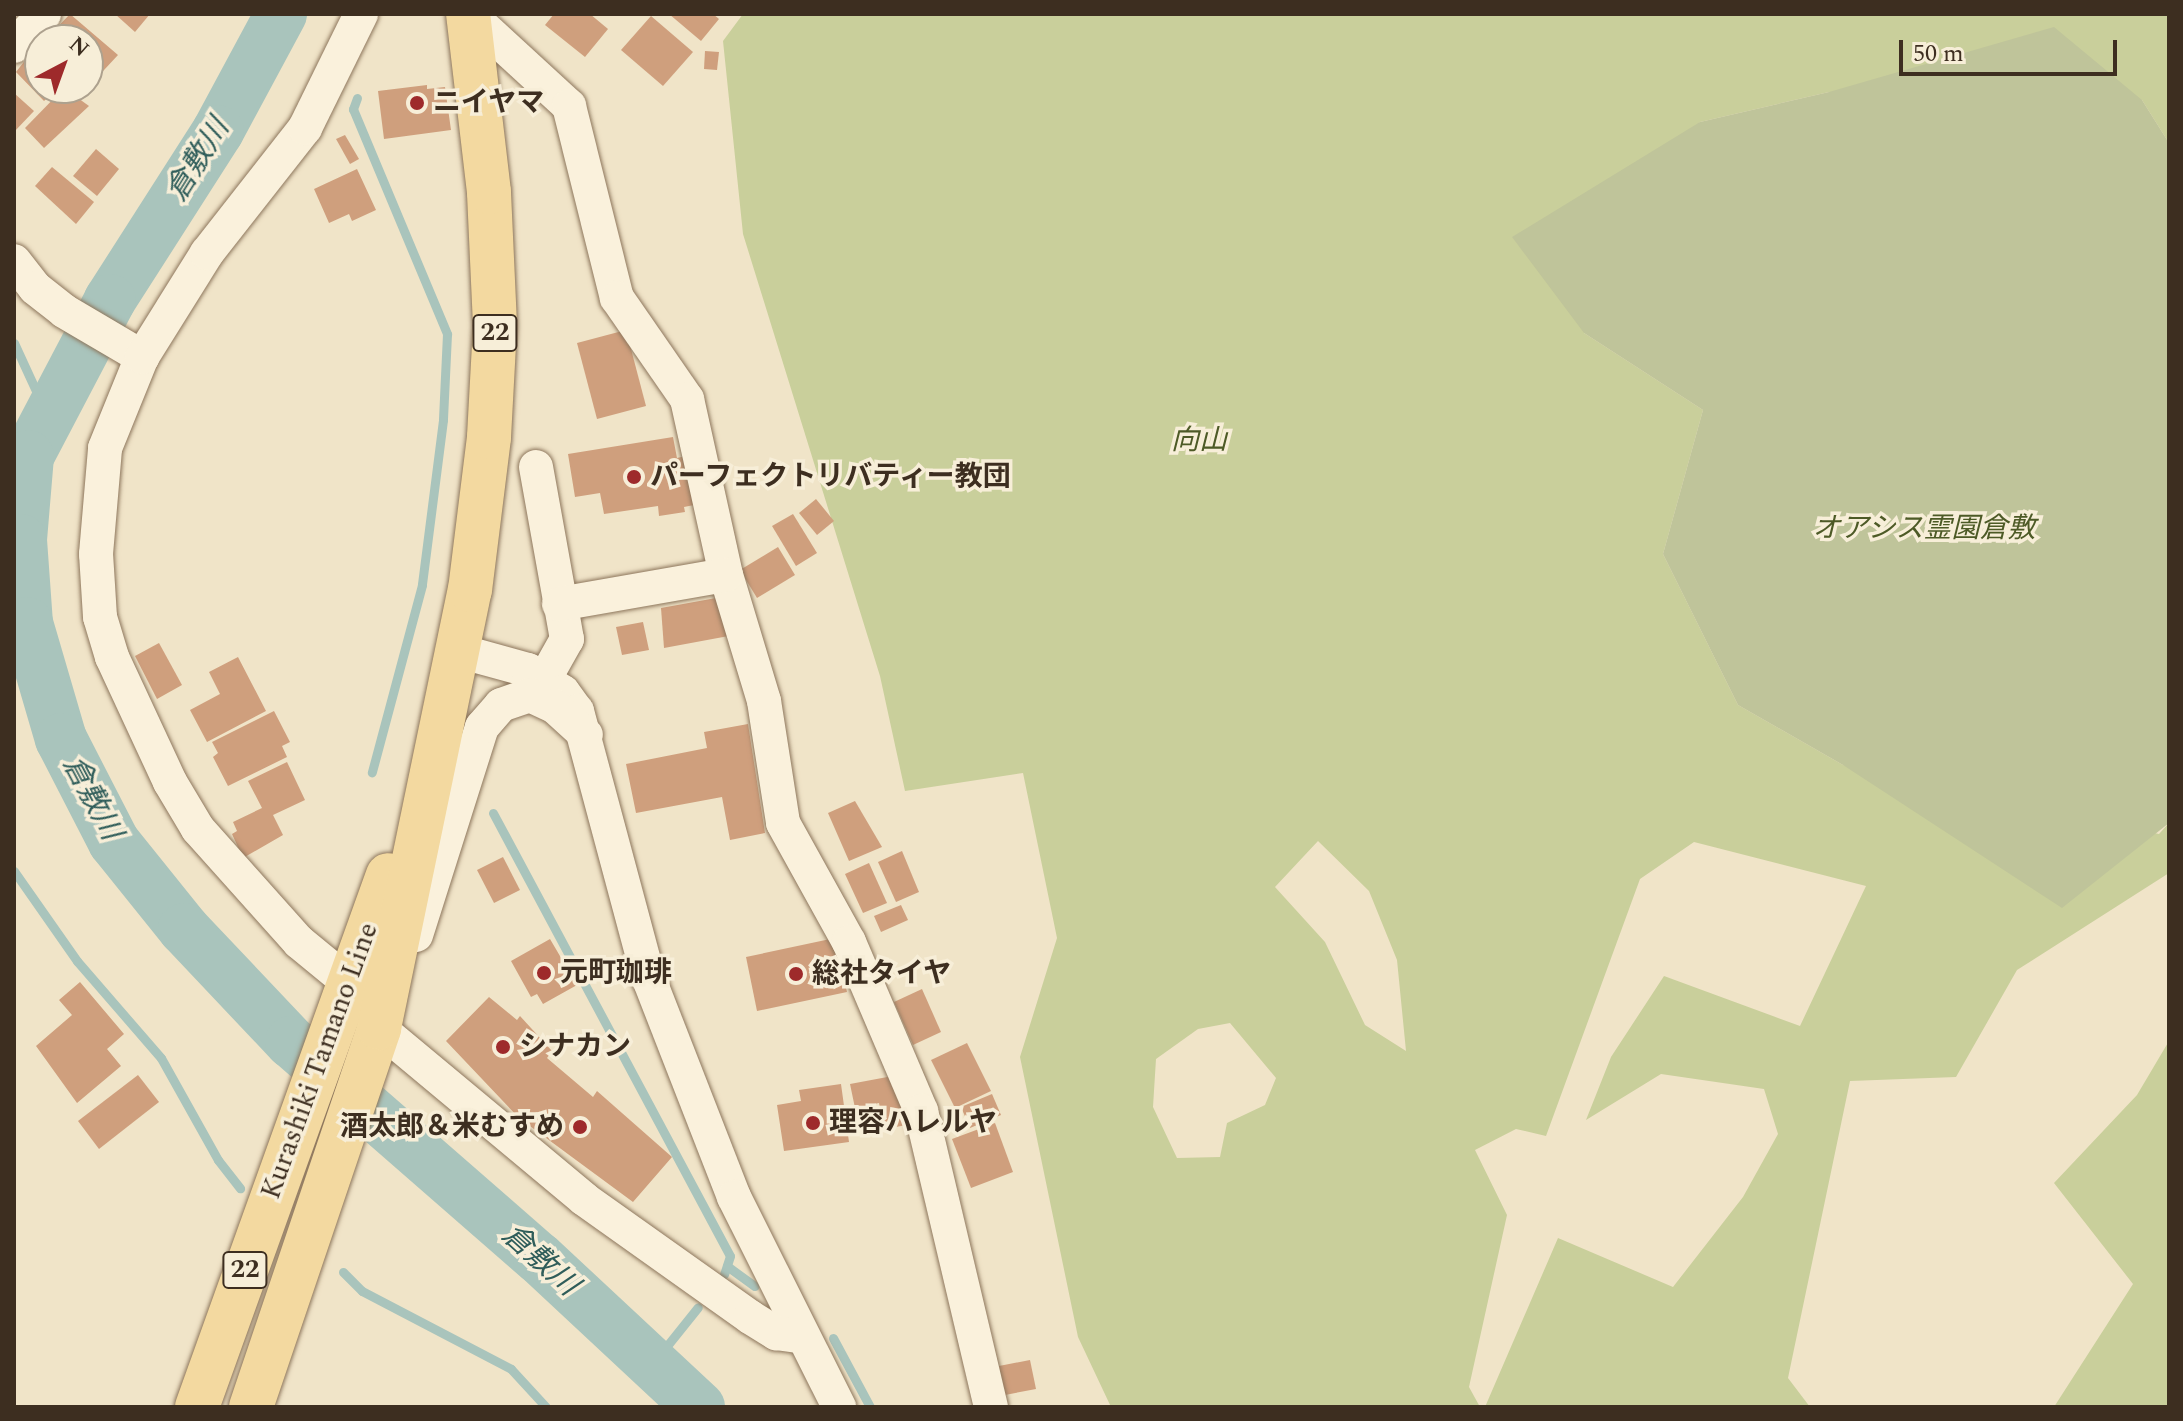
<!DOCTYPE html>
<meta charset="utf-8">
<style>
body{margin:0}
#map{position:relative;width:2183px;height:1421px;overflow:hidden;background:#f0e4c8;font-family:Spectral,"Noto Sans JP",serif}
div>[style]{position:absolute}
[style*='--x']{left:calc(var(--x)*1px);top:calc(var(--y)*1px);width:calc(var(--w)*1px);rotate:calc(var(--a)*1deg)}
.green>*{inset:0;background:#c9cf9b}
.cemetery>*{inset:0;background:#bfc49a}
.stream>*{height:9px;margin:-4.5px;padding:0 4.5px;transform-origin:4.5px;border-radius:4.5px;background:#a9c4bc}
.river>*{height:52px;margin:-26px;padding:0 26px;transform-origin:26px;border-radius:26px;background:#a9c4bc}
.building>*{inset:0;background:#cf9f7d}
.roads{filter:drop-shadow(0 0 2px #8d765c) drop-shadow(0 0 2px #8d765c)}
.minor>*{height:34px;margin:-17px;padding:0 17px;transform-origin:17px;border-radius:17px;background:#faf1dc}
.major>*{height:44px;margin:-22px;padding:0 22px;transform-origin:22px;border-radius:22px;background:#f3d9a0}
.dots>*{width:22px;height:22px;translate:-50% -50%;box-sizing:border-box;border:4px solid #f7eed8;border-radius:50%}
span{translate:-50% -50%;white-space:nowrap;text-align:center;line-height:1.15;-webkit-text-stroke:7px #f7eed8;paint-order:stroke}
.shield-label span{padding:2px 6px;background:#f7eed8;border:2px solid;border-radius:6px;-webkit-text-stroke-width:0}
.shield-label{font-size:26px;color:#3d2e20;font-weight:700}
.poi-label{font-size:28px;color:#3d2e20;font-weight:700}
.left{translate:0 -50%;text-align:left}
.right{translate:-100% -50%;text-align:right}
.park-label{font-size:28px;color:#4d5a26;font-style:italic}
.street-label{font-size:28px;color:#3d2e20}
.water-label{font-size:30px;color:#2f5d5a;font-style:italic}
.frame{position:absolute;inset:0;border:16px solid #3d2e20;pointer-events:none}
.north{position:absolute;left:24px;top:24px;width:80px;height:80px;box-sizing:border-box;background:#f7eed8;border:2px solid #ada18e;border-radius:50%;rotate:41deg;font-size:22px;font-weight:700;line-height:32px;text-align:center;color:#3d2e20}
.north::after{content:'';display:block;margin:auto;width:28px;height:36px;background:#9e2a2b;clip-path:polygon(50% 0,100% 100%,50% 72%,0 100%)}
.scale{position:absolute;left:1899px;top:40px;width:218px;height:36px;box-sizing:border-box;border:4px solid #3d2e20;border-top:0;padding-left:10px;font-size:24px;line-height:28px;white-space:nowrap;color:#3d2e20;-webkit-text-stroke:6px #f7eed8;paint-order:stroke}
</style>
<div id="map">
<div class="green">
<i style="clip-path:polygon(evenodd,743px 14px,2169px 14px,2169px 143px,2142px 100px,1829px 92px,1700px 122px,1584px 333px,1703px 410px,1663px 554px,1738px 705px,1843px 765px,2159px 834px,2169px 823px,2169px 873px,2017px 970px,1956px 1077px,1850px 1081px,1788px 1378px,1810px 1407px,1485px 1407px,1558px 1238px,1673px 1287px,1743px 1197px,1778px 1134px,1764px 1089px,1661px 1074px,1586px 1120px,1611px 1057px,1664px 976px,1800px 1026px,1866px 886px,1694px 842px,1640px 879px,1546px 1136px,1516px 1129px,1475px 1150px,1507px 1215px,1469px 1387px,1480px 1407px,1111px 1407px,1078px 1337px,1020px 1057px,1057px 938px,1023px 773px,905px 791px,880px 676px,743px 234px,723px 41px,743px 14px,1318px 841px,1369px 891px,1397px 960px,1406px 1051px,1365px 1025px,1325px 942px,1275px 887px,1318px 841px,743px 14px,1230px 1023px,1276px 1078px,1265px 1105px,1227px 1123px,1220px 1157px,1177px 1158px,1153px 1107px,1156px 1059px,1198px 1029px,1230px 1023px)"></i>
<i style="clip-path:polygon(2169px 1041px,2169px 1407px,2054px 1407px,2133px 1284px,2054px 1183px,2137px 1095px)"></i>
</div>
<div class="cemetery">
<i style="clip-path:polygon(2054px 27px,2142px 100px,2169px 143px,2169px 823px,2062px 908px,1843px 765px,1738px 705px,1663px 554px,1703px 410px,1584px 333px,1512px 237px,1700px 122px,1829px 92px)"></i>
</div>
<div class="stream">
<i style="--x:357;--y:98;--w:12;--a:110"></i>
<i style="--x:353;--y:109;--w:244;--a:67.3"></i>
<i style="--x:447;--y:334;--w:86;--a:92.7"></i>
<i style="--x:443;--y:420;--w:166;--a:97.3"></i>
<i style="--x:422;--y:585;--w:194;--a:105"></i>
<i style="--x:14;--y:343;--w:81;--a:65.3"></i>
<i style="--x:493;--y:813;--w:502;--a:61.85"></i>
<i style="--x:730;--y:1256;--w:19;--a:108"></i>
<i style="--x:14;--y:871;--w:110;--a:55"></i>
<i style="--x:77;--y:961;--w:128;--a:49.1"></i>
<i style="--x:161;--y:1058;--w:117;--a:60.8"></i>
<i style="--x:218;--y:1160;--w:36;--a:52"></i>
<i style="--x:727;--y:1266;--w:34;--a:36"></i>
<i style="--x:343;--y:1272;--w:27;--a:45"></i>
<i style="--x:362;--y:1291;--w:168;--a:27.6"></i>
<i style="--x:511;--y:1369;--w:52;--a:47.4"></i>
<i style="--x:833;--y:1338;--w:78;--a:61.8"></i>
<i style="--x:654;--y:1362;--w:70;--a:-51.3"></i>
</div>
<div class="river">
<i style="--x:281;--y:14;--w:133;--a:118.3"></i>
<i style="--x:218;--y:131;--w:201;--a:122.6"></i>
<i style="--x:110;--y:300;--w:176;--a:117.7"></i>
<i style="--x:28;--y:456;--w:84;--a:94.8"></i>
<i style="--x:21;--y:540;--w:83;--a:85.9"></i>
<i style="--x:27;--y:623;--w:121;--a:73.7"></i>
<i style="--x:61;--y:739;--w:116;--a:62.8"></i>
<i style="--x:114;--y:842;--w:112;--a:51.2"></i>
<i style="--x:184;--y:929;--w:156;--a:46.6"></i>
<i style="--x:291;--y:1042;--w:329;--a:41.1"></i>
<i style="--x:539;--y:1258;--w:219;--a:43"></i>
</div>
<div class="building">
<i style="clip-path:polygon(70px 14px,118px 55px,91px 84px,88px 40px,56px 40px,50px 35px)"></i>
<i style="clip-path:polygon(115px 14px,150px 14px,135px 32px)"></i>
<i style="clip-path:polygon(554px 14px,590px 14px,608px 29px,585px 57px,545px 25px)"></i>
<i style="clip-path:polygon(669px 14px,713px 14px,719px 19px,701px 41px)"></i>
<i style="clip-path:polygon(651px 16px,693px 52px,663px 86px,621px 50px)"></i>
<i style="clip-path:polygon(34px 49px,40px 54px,40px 88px,57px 88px,44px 101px,16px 72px)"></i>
<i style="clip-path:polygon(705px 51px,719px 52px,717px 70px,704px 69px)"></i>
<i style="clip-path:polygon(427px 85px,427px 89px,445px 87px,451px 130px,384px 139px,378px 91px)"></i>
<i style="clip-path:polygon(64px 88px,89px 106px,44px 148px,25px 128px)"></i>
<i style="clip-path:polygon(14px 93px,34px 111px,14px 132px)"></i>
<i style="clip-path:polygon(345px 135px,359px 159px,350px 164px,336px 139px)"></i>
<i style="clip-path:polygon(96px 149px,119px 169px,97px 196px,73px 176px)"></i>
<i style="clip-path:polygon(52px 167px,94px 202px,76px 224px,35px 186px)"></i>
<i style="clip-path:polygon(357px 169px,376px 210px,352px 221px,349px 214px,329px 223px,314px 189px)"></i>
<i style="clip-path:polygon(626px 330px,646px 406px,597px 419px,577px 343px)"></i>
<i style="clip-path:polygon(673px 437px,677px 458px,686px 456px,694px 505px,684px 507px,685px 512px,659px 516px,658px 506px,604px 514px,600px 493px,575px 497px,568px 454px)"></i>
<i style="clip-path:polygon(816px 499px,834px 521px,817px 535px,799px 513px)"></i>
<i style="clip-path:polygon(793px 514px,817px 553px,796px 566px,772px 526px)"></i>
<i style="clip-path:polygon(778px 547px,795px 575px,757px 598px,740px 570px)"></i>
<i style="clip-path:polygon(727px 596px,734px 635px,664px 648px,661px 608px)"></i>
<i style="clip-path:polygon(643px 622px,649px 650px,622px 655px,616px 627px)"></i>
<i style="clip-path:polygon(159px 643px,182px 685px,157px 699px,135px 656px)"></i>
<i style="clip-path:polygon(238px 657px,266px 711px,207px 742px,190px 710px,220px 694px,209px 672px)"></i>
<i style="clip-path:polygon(274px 711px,290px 742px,282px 746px,287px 757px,228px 786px,213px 757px,218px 753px,212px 742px)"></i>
<i style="clip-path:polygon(748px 724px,765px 833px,730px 840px,722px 797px,636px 813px,626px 764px,707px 748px,704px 732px)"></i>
<i style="clip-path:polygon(287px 762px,305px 800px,273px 815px,283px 835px,243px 858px,232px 834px,237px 831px,233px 822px,262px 808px,248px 781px)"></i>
<i style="clip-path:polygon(855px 801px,882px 847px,849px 861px,828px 813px)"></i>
<i style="clip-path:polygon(902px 851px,919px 892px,896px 902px,878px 862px)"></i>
<i style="clip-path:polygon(503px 857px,520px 890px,494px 903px,477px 870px)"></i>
<i style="clip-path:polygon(869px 863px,887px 903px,863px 913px,845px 874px)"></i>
<i style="clip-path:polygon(901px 905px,908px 920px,881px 932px,874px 916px)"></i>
<i style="clip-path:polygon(835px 938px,847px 992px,757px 1011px,746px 957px)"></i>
<i style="clip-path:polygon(550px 939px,577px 985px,543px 1004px,537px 994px,531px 997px,511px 961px)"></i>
<i style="clip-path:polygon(80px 982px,124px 1034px,107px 1049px,121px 1066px,77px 1103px,36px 1046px,72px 1015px,59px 1000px)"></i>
<i style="clip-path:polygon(922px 989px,941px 1032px,913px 1045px,894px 1002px)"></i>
<i style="clip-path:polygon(489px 997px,517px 1020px,520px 1016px,552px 1051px,547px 1058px,593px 1097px,597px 1091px,672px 1157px,633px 1202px,519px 1118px,446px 1041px)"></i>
<i style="clip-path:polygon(967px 1043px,991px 1091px,955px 1108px,931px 1060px)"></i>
<i style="clip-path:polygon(138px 1075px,159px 1102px,99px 1149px,78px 1121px)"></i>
<i style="clip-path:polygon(898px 1075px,907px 1125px,884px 1129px,879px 1103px,855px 1108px,850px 1084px)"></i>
<i style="clip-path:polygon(841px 1084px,849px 1142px,784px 1151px,777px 1105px,801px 1101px,799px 1090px)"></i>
<i style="clip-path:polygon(992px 1094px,1001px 1115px,970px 1128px,961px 1107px)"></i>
<i style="clip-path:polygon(995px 1123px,1013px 1172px,971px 1188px,952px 1139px)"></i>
<i style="clip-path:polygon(1030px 1360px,1036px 1389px,1005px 1395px,999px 1366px)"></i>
</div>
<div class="roads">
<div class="minor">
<i style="--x:469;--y:14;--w:136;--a:42.6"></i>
<i style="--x:569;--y:106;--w:198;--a:76"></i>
<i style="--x:617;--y:298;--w:123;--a:55.3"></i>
<i style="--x:687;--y:399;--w:180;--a:77.5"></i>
<i style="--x:726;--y:575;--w:132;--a:73.2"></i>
<i style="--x:764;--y:701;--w:123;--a:81.1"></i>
<i style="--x:783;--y:823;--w:136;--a:61"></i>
<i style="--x:849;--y:942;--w:184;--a:66.9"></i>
<i style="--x:921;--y:1111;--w:304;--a:76.7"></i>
<i style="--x:14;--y:46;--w:44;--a:-46.8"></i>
<i style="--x:14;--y:261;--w:34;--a:52"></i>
<i style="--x:35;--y:288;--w:37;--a:38"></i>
<i style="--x:64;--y:311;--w:91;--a:30.5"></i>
<i style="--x:536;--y:467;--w:175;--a:79.8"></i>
<i style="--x:567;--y:639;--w:47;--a:119.3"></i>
<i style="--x:559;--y:604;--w:169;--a:-9.9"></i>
<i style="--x:459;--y:651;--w:72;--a:15.4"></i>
<i style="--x:528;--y:670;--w:41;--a:32.2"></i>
<i style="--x:563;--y:692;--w:24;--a:54"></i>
<i style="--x:577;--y:711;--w:278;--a:75"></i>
<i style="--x:649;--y:979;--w:234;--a:68.7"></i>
<i style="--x:734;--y:1197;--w:235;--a:63.4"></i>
<i style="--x:416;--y:935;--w:218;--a:-72.4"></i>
<i style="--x:482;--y:727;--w:29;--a:-49"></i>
<i style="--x:501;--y:705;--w:31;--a:-19"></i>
<i style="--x:530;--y:695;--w:26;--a:25"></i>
<i style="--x:554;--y:706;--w:43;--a:42.2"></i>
<i style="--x:349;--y:983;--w:65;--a:-140.6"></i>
<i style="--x:299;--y:942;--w:152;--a:-131.8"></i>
<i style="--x:198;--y:829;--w:55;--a:-120.8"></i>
<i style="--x:170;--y:782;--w:138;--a:-114.9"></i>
<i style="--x:112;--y:657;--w:42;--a:-106.7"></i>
<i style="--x:100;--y:617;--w:63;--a:-93.6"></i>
<i style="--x:96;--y:554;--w:106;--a:-85.1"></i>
<i style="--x:105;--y:448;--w:98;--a:-67.9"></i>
<i style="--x:142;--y:357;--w:123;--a:-58"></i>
<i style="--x:207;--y:253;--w:159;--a:-51.9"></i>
<i style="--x:305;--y:128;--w:127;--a:-63.8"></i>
<i style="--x:388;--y:1006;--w:24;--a:112"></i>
<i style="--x:379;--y:1028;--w:267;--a:39.8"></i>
<i style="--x:584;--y:1199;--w:204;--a:35.4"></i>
<i style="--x:750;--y:1317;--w:31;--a:32"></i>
<i style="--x:776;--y:1333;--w:27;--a:8"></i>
</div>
<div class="major">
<i style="--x:197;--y:1407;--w:565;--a:-70.25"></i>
<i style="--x:251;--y:1407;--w:400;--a:-71.3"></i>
<i style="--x:379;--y:1028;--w:447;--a:-78.3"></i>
<i style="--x:470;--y:590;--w:154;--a:-82.9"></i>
<i style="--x:489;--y:437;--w:112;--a:-86.9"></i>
<i style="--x:495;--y:325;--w:133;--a:-92.6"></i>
<i style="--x:489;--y:192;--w:179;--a:-96.7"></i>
</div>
</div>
<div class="dots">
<i style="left:417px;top:103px;background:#9e2a2b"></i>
<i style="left:634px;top:477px;background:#9e2a2b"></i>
<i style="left:544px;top:973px;background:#9e2a2b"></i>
<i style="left:796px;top:974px;background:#9e2a2b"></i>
<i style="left:503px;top:1047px;background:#9e2a2b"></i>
<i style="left:813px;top:1123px;background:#9e2a2b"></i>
<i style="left:580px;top:1127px;background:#9e2a2b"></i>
</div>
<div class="shield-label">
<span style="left:495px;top:333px">22</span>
<span style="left:245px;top:1270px">22</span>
</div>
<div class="poi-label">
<span class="left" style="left:433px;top:103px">ニイヤマ</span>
<span class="left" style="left:650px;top:477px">パーフェクトリバティー教団</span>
<span class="left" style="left:560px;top:973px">元町珈琲</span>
<span class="left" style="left:812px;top:974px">総社タイヤ</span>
<span class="left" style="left:519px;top:1047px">シナカン</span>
<span class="left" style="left:829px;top:1123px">理容ハレルヤ</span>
<span class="right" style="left:564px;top:1127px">酒太郎＆米むすめ</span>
</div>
<div class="park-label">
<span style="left:1199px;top:441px">向山</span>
<span style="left:1924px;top:529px">オアシス霊園倉敷</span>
</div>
<div class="street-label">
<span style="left:320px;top:1061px;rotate:-70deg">Kurashiki Tamano Line</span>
</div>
<div class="water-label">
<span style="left:198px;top:160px;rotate:-58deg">倉敷川</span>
<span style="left:92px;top:798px;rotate:62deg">倉敷川</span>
<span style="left:540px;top:1260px;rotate:42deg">倉敷川</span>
</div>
<div class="frame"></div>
<div class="north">N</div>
<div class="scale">50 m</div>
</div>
